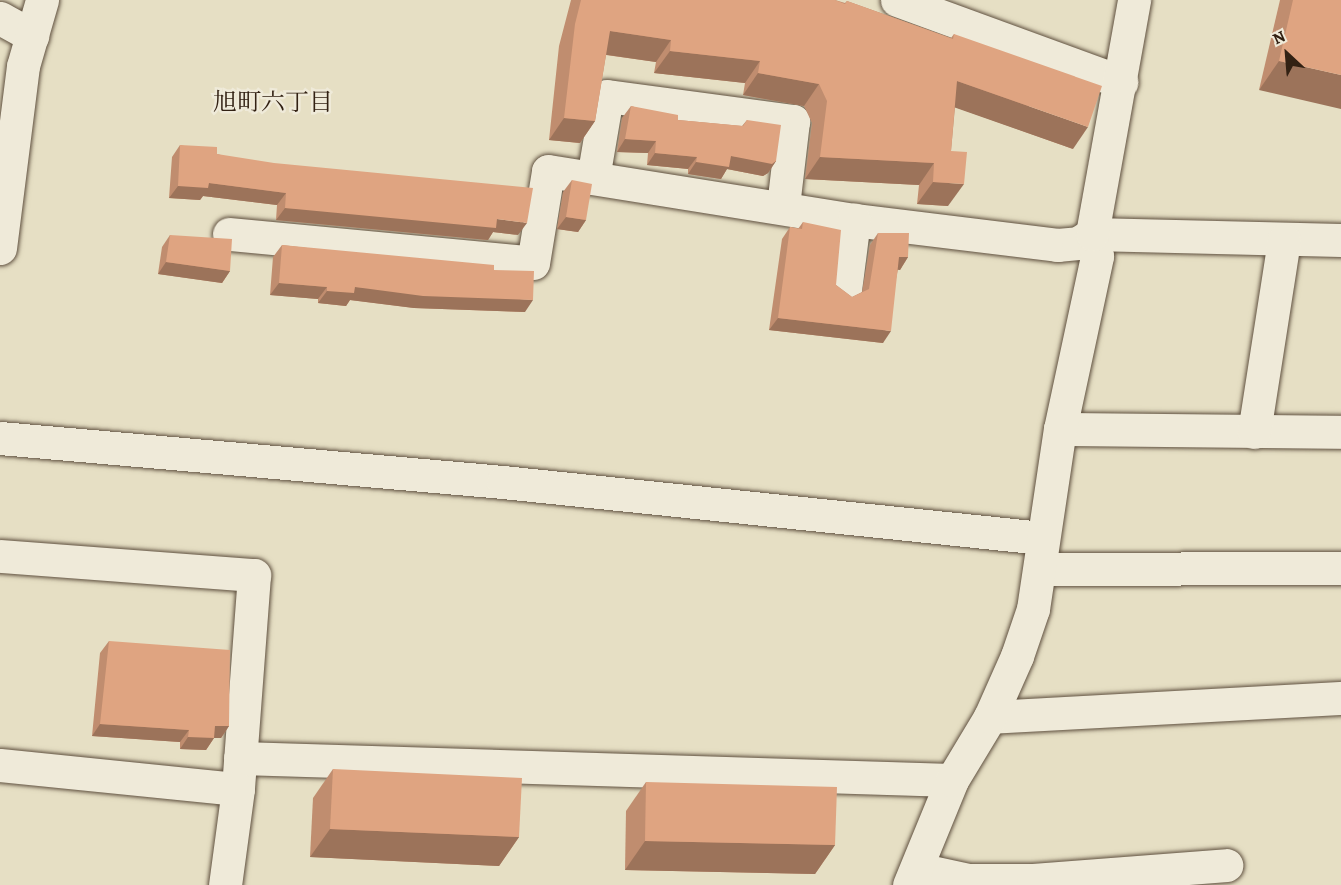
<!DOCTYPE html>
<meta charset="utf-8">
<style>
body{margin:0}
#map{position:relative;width:1341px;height:885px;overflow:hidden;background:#e6dfc4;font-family:Alegreya,"Noto Serif JP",serif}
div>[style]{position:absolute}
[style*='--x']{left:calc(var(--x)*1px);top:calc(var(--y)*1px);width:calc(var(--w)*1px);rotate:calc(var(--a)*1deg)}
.roads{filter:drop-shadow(0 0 2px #5f503f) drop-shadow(0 0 2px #5f503f)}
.minor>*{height:33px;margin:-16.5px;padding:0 16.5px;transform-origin:16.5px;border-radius:16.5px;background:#efead9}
.wall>*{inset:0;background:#c08d6f}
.shaded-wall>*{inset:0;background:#9c735a}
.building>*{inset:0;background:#dfa481}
span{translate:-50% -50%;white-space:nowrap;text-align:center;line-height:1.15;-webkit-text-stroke:5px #efead9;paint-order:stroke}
.neighbourhood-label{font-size:24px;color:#322113}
.north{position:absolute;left:1257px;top:24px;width:60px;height:60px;-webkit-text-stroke:4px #efead9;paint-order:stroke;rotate:334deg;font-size:16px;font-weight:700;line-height:24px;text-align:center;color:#322113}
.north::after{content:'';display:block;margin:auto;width:21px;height:27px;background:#322113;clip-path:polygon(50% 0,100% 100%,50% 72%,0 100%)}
</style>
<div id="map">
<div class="roads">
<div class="minor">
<i style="--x:897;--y:0;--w:239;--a:20.1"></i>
<i style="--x:0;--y:18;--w:37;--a:29"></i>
<i style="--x:593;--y:178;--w:83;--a:-80.3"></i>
<i style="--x:607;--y:96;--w:188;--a:7.7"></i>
<i style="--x:793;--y:121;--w:86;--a:96.7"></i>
<i style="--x:229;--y:234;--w:305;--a:5.4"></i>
<i style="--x:533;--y:263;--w:93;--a:-80.7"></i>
<i style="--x:548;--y:171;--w:310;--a:9.1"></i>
<i style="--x:854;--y:220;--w:205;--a:7"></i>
<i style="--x:1057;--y:245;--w:21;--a:-5"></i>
<i style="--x:1078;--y:243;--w:17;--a:-33"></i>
<i style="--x:1092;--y:234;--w:249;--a:1.4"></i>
<i style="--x:0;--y:248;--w:183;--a:-82.8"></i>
<i style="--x:23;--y:66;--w:69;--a:-73.9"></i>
<i style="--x:845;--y:290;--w:71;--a:-82.7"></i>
<i style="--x:1060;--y:429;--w:281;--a:0.6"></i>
<i style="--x:1254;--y:432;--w:194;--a:-81.1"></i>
<i style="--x:0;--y:438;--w:505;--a:5"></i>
<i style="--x:503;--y:482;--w:542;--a:5.93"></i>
<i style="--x:0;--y:556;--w:255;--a:4.3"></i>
<i style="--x:254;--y:575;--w:215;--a:94.3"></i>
<i style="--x:238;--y:789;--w:97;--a:97.7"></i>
<i style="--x:1040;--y:569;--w:301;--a:-0.2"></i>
<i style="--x:990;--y:717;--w:352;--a:-3.1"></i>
<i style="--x:240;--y:758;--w:712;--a:1.77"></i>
<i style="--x:0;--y:765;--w:239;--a:5.8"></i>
<i style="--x:917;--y:869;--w:52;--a:12.2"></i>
<i style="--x:968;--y:880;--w:65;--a:0"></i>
<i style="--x:1033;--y:880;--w:194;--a:-4.4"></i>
<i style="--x:909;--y:885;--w:113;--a:-67.7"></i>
<i style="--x:952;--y:780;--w:74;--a:-58.9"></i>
<i style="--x:990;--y:717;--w:67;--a:-66.1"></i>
<i style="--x:1017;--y:656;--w:50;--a:-71.2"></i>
<i style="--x:1033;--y:609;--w:182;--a:-81.5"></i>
<i style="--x:1060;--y:429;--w:177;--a:-77.9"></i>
<i style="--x:1097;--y:256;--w:23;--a:-103"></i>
<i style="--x:1092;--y:234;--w:238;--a:-79.8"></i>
</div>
</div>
<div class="wall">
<i style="clip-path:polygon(571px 0,835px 0,845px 3px,847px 1px,951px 38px,954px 34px,1073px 149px,955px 107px,951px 151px,948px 206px,917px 204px,919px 185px,805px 179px,812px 123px,804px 106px,743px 95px,745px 83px,654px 73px,656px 62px,606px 55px,595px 121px,580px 143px,549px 140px,559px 46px)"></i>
<i style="clip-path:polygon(1280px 0,1341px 0,1259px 90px)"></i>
<i style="clip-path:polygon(631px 106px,678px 120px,742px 126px,747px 120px,776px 161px,768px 173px,763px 176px,727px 169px,721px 179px,688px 174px,688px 169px,647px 165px,648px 153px,617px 152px,622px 118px)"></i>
<i style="clip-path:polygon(180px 145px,217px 154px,518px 235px,493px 232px,488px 240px,276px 220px,277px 205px,203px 196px,200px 200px,169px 198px,172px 157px)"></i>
<i style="clip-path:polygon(572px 180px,586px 220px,578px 232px,557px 229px,563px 192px)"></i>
<i style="clip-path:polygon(803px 222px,836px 285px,852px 297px,862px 292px,870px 245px,878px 233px,908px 257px,900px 270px,898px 269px,883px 343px,769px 330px,782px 239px,790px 227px,798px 229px)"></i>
<i style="clip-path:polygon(170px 235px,230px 271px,222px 283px,158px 274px,162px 247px)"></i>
<i style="clip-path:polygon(282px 245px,494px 270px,525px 312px,414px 308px,350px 300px,346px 306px,318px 303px,318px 299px,270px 295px,273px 257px)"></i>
<i style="clip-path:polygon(109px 641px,229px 726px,221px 738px,214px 738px,206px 750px,180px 749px,180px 742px,92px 736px,100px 653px)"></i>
<i style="clip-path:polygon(333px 769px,519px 837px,499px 866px,310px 857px,313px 798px)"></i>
<i style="clip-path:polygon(646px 782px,835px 845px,815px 874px,625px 870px,626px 811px)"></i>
</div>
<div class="shaded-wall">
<i style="clip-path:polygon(610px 31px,671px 40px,656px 62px,594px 53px)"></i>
<i style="clip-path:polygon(670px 51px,760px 61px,745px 83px,654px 73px)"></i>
<i style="clip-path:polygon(1279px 61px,1341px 75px,1341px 109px,1259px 90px)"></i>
<i style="clip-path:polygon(758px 73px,819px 84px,804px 106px,743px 95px)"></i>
<i style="clip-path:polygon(957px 81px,1088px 127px,1073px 149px,942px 103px)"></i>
<i style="clip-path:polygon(564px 118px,595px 121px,580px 143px,549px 140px)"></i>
<i style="clip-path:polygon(625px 139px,656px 141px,648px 153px,617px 152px)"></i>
<i style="clip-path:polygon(655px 153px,697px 157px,688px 169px,647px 165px)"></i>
<i style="clip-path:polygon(731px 156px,776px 161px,768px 173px,763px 176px,727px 169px,721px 179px,688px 174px,696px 162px)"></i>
<i style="clip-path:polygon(820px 157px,934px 163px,919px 185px,805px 179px)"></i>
<i style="clip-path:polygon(933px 182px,964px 184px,948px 206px,917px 204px)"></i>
<i style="clip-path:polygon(209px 183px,286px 193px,277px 205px,203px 196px,200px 200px,169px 198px,178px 186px)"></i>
<i style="clip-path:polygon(285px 208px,497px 219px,527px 223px,518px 235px,493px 232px,488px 240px,276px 220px)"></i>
<i style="clip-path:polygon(566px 217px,586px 220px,578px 232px,557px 229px)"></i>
<i style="clip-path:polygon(899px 257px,908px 257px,900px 270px,890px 269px)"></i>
<i style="clip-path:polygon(166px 262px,230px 271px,222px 283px,158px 274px)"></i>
<i style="clip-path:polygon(279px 283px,327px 287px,318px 299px,270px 295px)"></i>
<i style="clip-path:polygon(355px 287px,533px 300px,525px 312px,414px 308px,350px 300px,346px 306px,318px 303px,327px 291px)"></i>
<i style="clip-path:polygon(778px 318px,891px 331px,883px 343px,769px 330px)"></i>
<i style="clip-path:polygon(100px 724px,189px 730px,180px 742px,92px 736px)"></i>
<i style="clip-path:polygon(215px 726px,229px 726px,221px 738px,214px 738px,206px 750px,180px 749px,188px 737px)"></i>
<i style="clip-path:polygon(330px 829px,519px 837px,499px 866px,310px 857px)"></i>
<i style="clip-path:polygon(645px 841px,835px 845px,815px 874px,625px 870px)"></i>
</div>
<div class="building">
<i style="clip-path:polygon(581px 0,835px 0,845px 4px,847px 1px,953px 39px,954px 34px,1102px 86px,1088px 127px,957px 81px,951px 151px,967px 152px,964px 184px,933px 182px,934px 163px,820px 157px,827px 101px,819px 84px,758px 73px,760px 61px,670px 51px,671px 40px,610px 31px,595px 121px,564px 118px,575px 24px)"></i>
<i style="clip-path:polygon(1293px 0,1341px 0,1341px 75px,1279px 61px)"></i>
<i style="clip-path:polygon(631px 106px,678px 115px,678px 120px,743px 126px,747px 120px,781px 125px,776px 161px,772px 164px,731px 156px,729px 167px,696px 162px,697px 157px,655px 153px,656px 141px,625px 139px)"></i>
<i style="clip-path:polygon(180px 145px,217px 147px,217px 154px,274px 163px,533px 188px,527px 223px,497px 219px,496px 228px,285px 208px,286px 193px,209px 183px,208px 188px,178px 186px)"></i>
<i style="clip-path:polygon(572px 180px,592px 184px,586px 220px,566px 217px)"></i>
<i style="clip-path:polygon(803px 222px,841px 230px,836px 285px,852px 297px,869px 289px,878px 233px,909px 233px,908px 257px,899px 257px,891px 331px,778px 318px,790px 227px,802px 229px)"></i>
<i style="clip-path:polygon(170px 235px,232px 239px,230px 271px,166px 262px)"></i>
<i style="clip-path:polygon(282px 245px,494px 265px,494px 270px,534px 271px,533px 300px,423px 296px,355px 287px,354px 293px,327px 291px,327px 287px,279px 283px)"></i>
<i style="clip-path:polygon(109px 641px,230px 650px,229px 726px,215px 726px,214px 738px,188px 737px,189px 730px,100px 724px)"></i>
<i style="clip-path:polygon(333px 769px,522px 778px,519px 837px,330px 829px)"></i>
<i style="clip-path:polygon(646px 782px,837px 787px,835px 845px,645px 841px)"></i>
</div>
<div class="neighbourhood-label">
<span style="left:273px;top:103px">旭町六丁目</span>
</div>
<div class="north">N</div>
</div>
